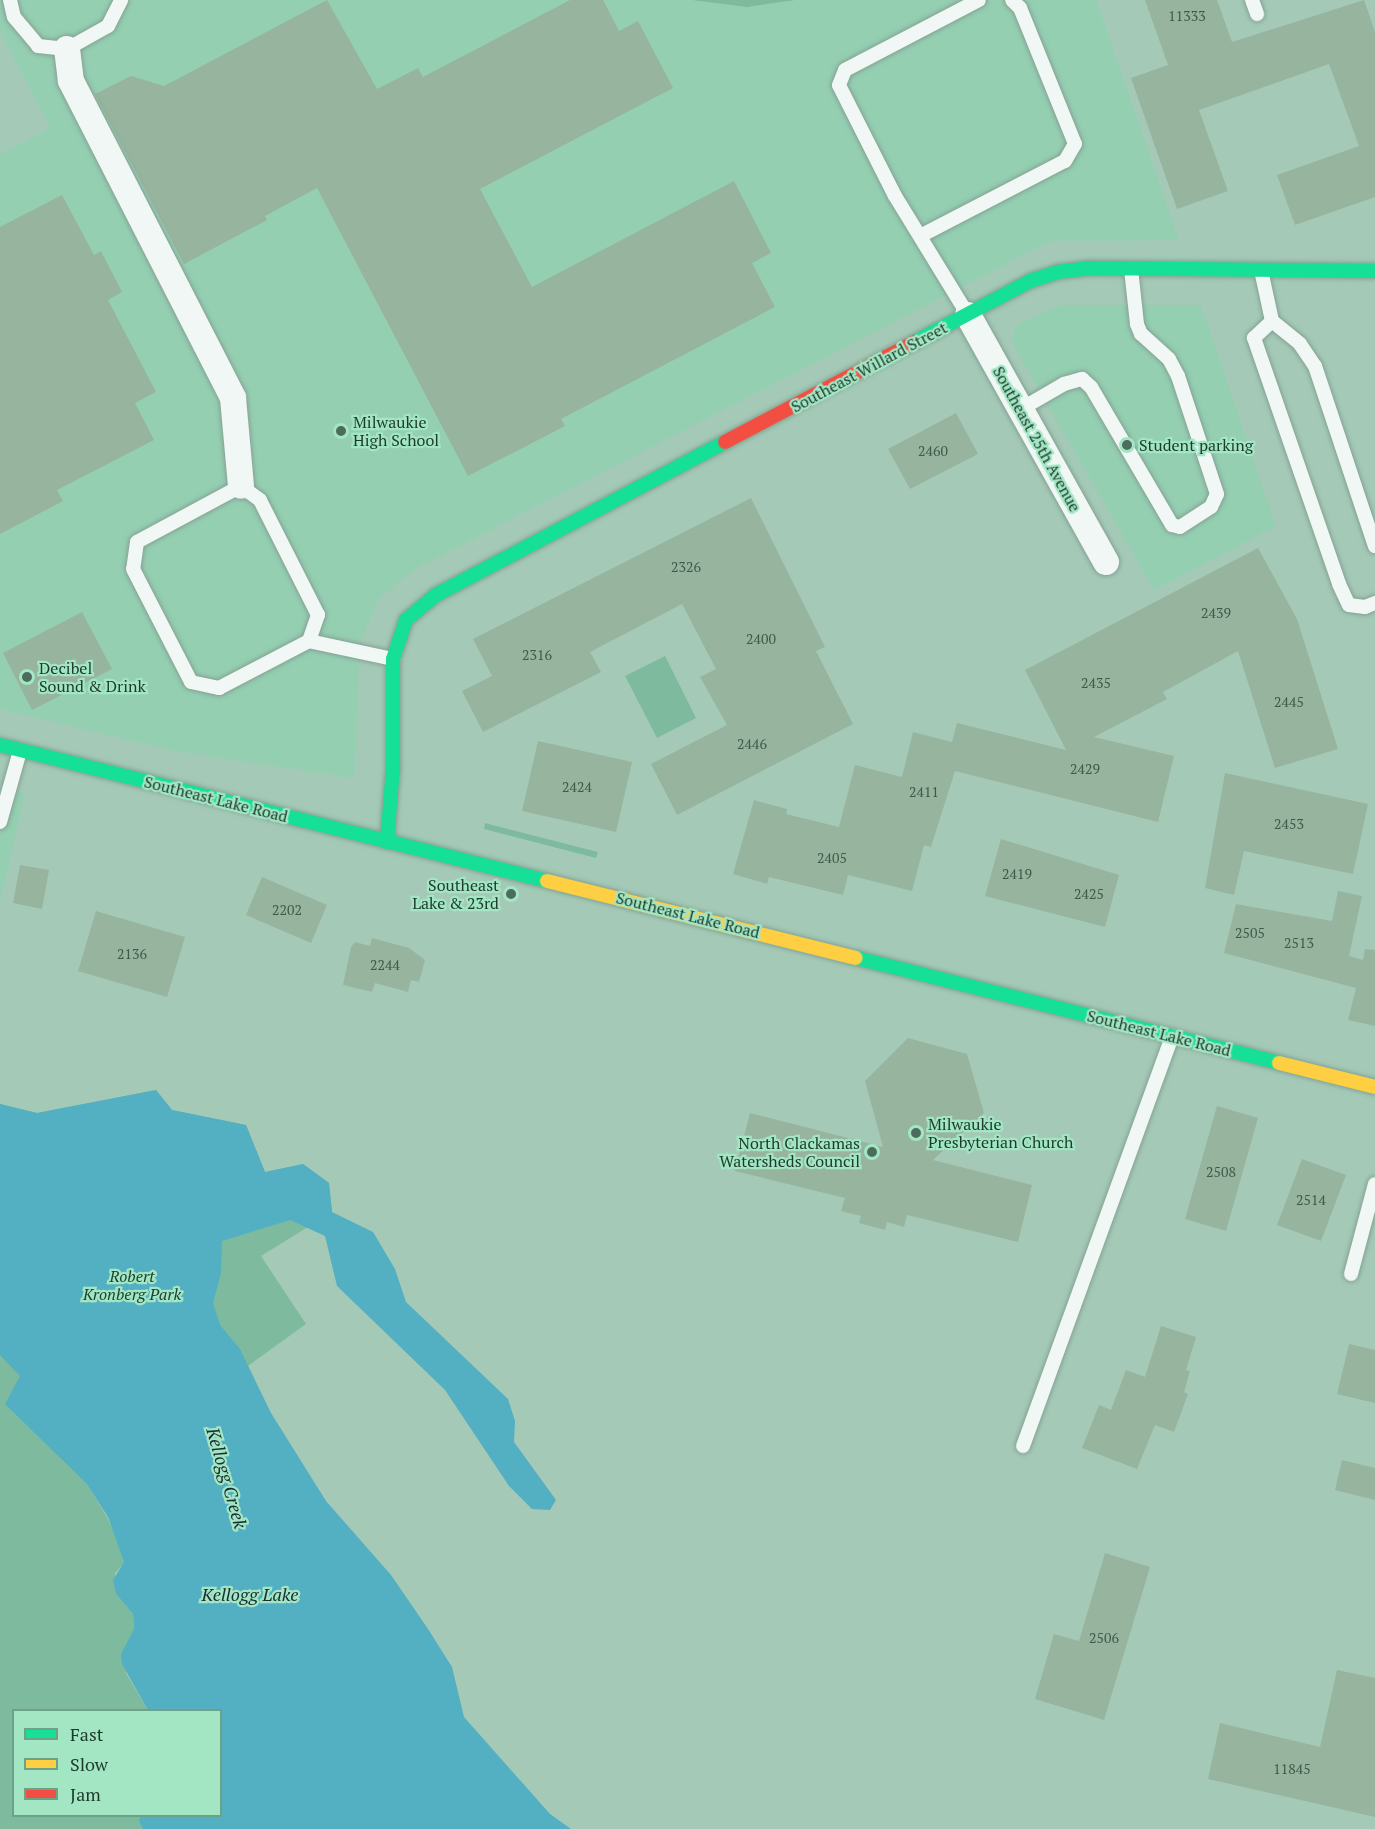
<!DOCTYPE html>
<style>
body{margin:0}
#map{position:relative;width:1375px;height:1829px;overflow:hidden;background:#a4cab7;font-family:"PT Serif",serif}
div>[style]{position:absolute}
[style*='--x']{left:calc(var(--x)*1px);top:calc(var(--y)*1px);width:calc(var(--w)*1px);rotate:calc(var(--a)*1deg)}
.built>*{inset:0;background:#94cfb2}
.green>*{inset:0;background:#7ebb9e}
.water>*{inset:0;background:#53afc2}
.building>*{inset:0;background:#97b49f}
.roads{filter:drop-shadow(0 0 2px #85a294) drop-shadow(0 0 2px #85a294)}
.lane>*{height:14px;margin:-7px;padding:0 7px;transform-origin:7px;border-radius:7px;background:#f1f7f4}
.street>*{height:26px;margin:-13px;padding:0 13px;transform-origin:13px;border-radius:13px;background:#f1f7f4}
.fast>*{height:14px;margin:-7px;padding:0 7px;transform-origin:7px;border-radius:7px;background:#16e098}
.slow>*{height:14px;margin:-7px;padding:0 7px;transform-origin:7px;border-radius:7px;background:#ffcf43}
.jam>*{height:14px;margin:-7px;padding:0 7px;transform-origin:7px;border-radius:7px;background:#f24e42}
.dots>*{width:16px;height:16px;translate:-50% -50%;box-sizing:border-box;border:3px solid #a2e6c4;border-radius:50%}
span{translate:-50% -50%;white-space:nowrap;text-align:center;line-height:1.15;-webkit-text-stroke:4.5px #a2e6c4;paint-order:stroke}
.number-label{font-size:14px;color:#3e5a4b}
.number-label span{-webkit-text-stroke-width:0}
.street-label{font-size:16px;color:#1e3a2d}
.poi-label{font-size:16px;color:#1e3a2d}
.left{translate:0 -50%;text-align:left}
.right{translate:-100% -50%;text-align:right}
.park-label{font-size:16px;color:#1b4432;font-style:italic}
.water-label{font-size:18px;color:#1a2e35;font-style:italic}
.legend{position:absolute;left:12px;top:1709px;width:210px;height:108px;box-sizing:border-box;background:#a2e6c4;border:2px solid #6da188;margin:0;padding:8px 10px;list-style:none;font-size:18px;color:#1e3a2d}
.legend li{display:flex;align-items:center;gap:12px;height:30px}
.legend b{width:30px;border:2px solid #6da188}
</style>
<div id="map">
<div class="built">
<i style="clip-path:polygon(0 0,1096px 0,1179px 240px,1051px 241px,413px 570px,378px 600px,360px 643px,354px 778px,175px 751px,0 709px,0 154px,51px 128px,0 32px)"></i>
<i style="clip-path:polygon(1058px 305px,1201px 305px,1276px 526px,1154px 590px,1012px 342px,1015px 327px)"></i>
<i style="clip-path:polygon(0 788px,25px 793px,0 902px)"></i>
</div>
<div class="green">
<i style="clip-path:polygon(692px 0,795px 0,747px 7px)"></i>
<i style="clip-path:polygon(665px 656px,696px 718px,657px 738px,625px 676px)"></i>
<i style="clip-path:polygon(485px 823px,598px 852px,596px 858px,484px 829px)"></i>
<i style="clip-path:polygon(156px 1090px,172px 1110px,246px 1125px,265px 1172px,303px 1164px,329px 1183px,332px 1212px,261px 1256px,306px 1324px,86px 1483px,107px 1517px,122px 1551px,124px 1563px,115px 1573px,116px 1594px,133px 1614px,134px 1629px,126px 1673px,148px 1710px,14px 1710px,14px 1816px,143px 1816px,144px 1829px,0 1829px,0 1104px,37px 1113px)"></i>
</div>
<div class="water">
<i style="clip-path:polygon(156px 1090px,172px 1110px,246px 1125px,265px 1172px,303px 1164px,329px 1183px,332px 1212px,373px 1232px,395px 1269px,406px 1302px,508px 1399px,515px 1421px,514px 1442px,556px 1500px,550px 1510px,532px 1509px,509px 1486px,445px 1390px,337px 1286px,325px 1236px,290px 1220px,222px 1241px,221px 1273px,213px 1303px,220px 1325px,240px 1349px,271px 1413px,326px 1501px,391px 1575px,428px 1629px,452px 1667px,464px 1717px,550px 1814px,571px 1829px,143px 1829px,139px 1821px,141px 1816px,220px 1816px,220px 1710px,148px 1710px,122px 1664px,121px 1654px,134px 1629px,133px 1614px,116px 1594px,113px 1580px,124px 1562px,108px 1517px,86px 1483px,5px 1404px,20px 1376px,0 1355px,0 1104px,37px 1113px)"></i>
</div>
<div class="building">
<i style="clip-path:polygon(327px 0,377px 89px,418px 68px,423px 77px,570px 0,603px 0,619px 31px,638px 21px,673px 88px,480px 189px,532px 287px,734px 181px,771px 253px,752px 263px,775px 307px,561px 419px,565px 426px,468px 476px,317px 188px,265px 216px,267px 220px,184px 264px,95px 94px,131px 76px,164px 86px)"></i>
<i style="clip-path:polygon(1145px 0,1217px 0,1232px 42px,1364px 0,1375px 32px,1375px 197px,1295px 225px,1277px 175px,1359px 146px,1329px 64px,1199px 110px,1228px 191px,1177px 209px,1131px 78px,1168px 65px)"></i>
<i style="clip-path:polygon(62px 195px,94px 255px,101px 251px,122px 292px,108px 300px,156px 392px,135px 403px,154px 440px,57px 490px,63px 501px,0 534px,0 227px)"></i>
<i style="clip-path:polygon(956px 413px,978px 454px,910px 489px,888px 449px)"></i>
<i style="clip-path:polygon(751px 498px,825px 647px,816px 651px,853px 724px,677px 815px,651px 764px,727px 725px,700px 677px,716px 669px,682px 604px,590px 652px,601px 672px,483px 732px,462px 691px,492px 676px,473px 639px)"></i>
<i style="clip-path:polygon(1258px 548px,1297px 619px,1338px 749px,1275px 768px,1238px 651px,1163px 692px,1167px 699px,1094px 737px,1174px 756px,1158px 822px,955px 771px,931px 847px,924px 845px,912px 891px,848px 875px,843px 895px,769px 877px,767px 884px,733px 874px,754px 800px,787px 809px,786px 814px,839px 827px,855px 765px,902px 777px,913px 732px,952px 742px,957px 723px,1066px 750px,1025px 670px)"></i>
<i style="clip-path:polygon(82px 612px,112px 669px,32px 710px,3px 653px)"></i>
<i style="clip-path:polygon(538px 741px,632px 762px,616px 832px,522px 811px)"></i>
<i style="clip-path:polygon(1225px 773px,1368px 804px,1353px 874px,1244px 851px,1234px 895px,1205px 888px)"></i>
<i style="clip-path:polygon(1001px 839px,1119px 875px,1105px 927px,985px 896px)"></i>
<i style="clip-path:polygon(20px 865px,49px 870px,42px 909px,13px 903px)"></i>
<i style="clip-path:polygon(262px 877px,327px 905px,311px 943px,246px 915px)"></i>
<i style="clip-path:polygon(1338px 891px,1362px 896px,1349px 956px,1363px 960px,1365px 949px,1375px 950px,1375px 1026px,1348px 1020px,1356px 988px,1224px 953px,1236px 904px,1332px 921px)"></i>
<i style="clip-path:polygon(96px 911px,185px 937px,167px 997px,78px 971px)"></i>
<i style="clip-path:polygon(372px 938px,409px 948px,425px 960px,419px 982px,411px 980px,408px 992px,375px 983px,372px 992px,343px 985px,351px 947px,355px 942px,370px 946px)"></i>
<i style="clip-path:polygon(908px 1038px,967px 1054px,984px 1113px,933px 1160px,1032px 1185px,1018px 1242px,907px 1215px,904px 1227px,887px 1222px,885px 1230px,859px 1223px,861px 1216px,841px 1211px,845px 1198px,735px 1171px,750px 1113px,883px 1147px,865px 1081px)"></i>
<i style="clip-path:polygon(1217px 1106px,1258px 1118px,1226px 1231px,1185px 1219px)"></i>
<i style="clip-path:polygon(1302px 1159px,1346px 1175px,1321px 1241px,1277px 1225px)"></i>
<i style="clip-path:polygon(1161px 1326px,1196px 1337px,1186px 1370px,1190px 1371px,1184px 1392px,1188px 1394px,1174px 1432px,1155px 1425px,1137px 1469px,1082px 1448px,1099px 1405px,1111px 1410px,1126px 1370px,1145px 1377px)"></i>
<i style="clip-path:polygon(1349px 1344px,1375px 1350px,1375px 1403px,1337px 1394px)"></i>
<i style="clip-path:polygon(1342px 1460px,1375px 1468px,1375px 1500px,1335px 1490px)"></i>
<i style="clip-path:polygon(1105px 1553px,1150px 1567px,1104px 1720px,1035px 1699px,1054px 1634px,1079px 1641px)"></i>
<i style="clip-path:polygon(1337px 1670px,1375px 1678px,1375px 1817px,1208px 1779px,1220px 1723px,1320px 1747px)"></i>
</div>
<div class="roads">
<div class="lane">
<i style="--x:10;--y:0;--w:17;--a:77"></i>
<i style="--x:14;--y:17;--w:38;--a:50"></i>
<i style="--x:38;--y:46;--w:29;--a:6"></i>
<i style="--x:67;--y:49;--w:47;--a:-29.3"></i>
<i style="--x:108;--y:26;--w:29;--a:-63"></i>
<i style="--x:1252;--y:0;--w:15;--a:70"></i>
<i style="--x:922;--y:235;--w:161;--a:-27.4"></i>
<i style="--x:1065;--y:161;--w:20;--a:-60"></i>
<i style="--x:1075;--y:144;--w:147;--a:-112"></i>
<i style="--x:1020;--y:8;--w:11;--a:-135"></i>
<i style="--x:1261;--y:270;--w:52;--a:77.8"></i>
<i style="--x:1272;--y:321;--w:36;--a:39"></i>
<i style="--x:1300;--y:344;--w:27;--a:56"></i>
<i style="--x:1315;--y:366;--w:190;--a:71.6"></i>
<i style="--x:968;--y:315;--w:140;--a:-121.5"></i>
<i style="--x:895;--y:196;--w:124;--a:-116.8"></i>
<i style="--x:839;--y:85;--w:16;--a:-68"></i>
<i style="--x:845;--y:70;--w:151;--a:-27.6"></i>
<i style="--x:1272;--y:321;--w:25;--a:137"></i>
<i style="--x:1254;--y:338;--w:260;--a:70.9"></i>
<i style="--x:1339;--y:584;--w:23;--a:65"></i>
<i style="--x:1349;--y:605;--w:16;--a:7"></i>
<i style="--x:1365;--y:607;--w:11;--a:-22"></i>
<i style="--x:1021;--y:409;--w:50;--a:-30.2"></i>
<i style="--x:1064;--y:384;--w:19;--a:-16"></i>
<i style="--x:1082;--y:379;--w:12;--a:42"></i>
<i style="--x:1091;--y:387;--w:160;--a:59.6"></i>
<i style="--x:1172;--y:525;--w:8;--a:14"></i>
<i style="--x:1180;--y:527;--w:37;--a:-33"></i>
<i style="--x:1211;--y:507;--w:14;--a:-65"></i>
<i style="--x:1217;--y:494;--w:124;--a:-108.3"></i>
<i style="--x:1178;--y:376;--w:19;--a:-118"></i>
<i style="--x:1169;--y:359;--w:38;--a:-138"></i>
<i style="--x:1141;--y:334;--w:11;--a:-112"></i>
<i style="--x:1137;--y:324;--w:55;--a:-96.2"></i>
<i style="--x:309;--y:641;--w:28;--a:-71"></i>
<i style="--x:318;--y:615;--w:129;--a:-116.8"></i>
<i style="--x:260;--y:500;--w:24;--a:-144"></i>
<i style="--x:241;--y:486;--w:118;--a:151.7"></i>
<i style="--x:137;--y:542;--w:27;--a:98"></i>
<i style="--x:133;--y:569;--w:127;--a:62.8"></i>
<i style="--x:191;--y:682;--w:29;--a:12"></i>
<i style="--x:219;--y:688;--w:102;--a:-27.6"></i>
<i style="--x:309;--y:641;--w:86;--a:12.1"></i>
<i style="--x:0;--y:822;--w:74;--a:-74.3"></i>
<i style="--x:1351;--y:1274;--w:93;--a:-75.1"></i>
<i style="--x:1023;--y:1446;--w:436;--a:-70"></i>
</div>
<div class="street">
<i style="--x:67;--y:49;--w:32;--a:83"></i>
<i style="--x:71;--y:81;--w:356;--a:62.9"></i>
<i style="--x:233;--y:398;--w:88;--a:84.8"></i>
<i style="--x:968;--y:315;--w:283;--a:60.8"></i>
</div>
<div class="fast">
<i style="--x:915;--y:342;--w:130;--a:-27.9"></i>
<i style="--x:1030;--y:281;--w:28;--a:-18"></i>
<i style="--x:1057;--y:272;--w:33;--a:-7"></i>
<i style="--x:1090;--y:268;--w:285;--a:0.6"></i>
<i style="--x:0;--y:745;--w:564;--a:13.96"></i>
<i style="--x:387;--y:842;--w:74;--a:-85.4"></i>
<i style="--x:393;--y:768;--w:109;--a:-90"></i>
<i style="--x:393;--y:659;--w:41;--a:-71.6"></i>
<i style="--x:406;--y:620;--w:39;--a:-40"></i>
<i style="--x:436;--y:595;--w:327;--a:-27.9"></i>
<i style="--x:856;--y:958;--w:436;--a:13.9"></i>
</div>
<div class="slow">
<i style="--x:547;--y:881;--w:318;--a:14"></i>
<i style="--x:1279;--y:1063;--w:99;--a:14"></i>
</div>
<div class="jam">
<i style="--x:725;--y:442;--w:215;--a:-27.8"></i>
</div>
</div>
<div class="dots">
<i style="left:341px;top:431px;background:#4d6c5d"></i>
<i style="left:1127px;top:445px;background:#4d6c5d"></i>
<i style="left:27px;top:677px;background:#4d6c5d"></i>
<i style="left:511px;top:894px;background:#4d6c5d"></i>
<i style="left:916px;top:1133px;background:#4d6c5d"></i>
<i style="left:872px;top:1152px;background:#4d6c5d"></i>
</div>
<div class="number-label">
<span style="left:1187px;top:16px">11333</span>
<span style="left:933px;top:451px">2460</span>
<span style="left:686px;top:567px">2326</span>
<span style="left:1216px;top:613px">2439</span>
<span style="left:761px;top:639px">2400</span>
<span style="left:537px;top:655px">2316</span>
<span style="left:1096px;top:683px">2435</span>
<span style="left:1289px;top:702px">2445</span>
<span style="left:752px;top:744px">2446</span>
<span style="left:1085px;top:769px">2429</span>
<span style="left:577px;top:787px">2424</span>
<span style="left:924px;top:792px">2411</span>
<span style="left:1289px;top:824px">2453</span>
<span style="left:832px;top:858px">2405</span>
<span style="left:1017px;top:874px">2419</span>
<span style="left:1089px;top:894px">2425</span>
<span style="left:287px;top:910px">2202</span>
<span style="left:1250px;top:933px">2505</span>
<span style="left:1299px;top:943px">2513</span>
<span style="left:132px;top:954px">2136</span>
<span style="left:385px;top:965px">2244</span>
<span style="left:1221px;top:1172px">2508</span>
<span style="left:1311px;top:1200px">2514</span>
<span style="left:1104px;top:1638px">2506</span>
<span style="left:1292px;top:1769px">11845</span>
</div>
<div class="street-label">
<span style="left:869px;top:367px;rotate:-28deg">Southeast Willard Street</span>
<span style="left:1037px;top:439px;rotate:61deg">Southeast 25th Avenue</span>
<span style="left:216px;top:799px;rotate:14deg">Southeast Lake Road</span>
<span style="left:688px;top:915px;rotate:14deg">Southeast Lake Road</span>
<span style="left:1159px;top:1033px;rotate:14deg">Southeast Lake Road</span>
</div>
<div class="poi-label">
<span class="left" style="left:353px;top:431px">Milwaukie<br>High School</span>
<span class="left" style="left:1139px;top:445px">Student parking</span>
<span class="left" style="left:39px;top:677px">Decibel<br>Sound &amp; Drink</span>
<span class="right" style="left:499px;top:894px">Southeast<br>Lake &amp; 23rd</span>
<span class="left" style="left:928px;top:1133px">Milwaukie<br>Presbyterian Church</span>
<span class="right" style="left:860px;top:1152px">North Clackamas<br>Watersheds Council</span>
</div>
<div class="park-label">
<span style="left:132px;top:1285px">Robert<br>Kronberg Park</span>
</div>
<div class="water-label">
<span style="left:227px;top:1478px;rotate:74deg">Kellogg Creek</span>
<span style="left:250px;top:1594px">Kellogg Lake</span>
</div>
<ul class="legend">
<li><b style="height:8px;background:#16e098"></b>Fast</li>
<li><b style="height:8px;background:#ffcf43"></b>Slow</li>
<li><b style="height:8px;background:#f24e42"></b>Jam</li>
</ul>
</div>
